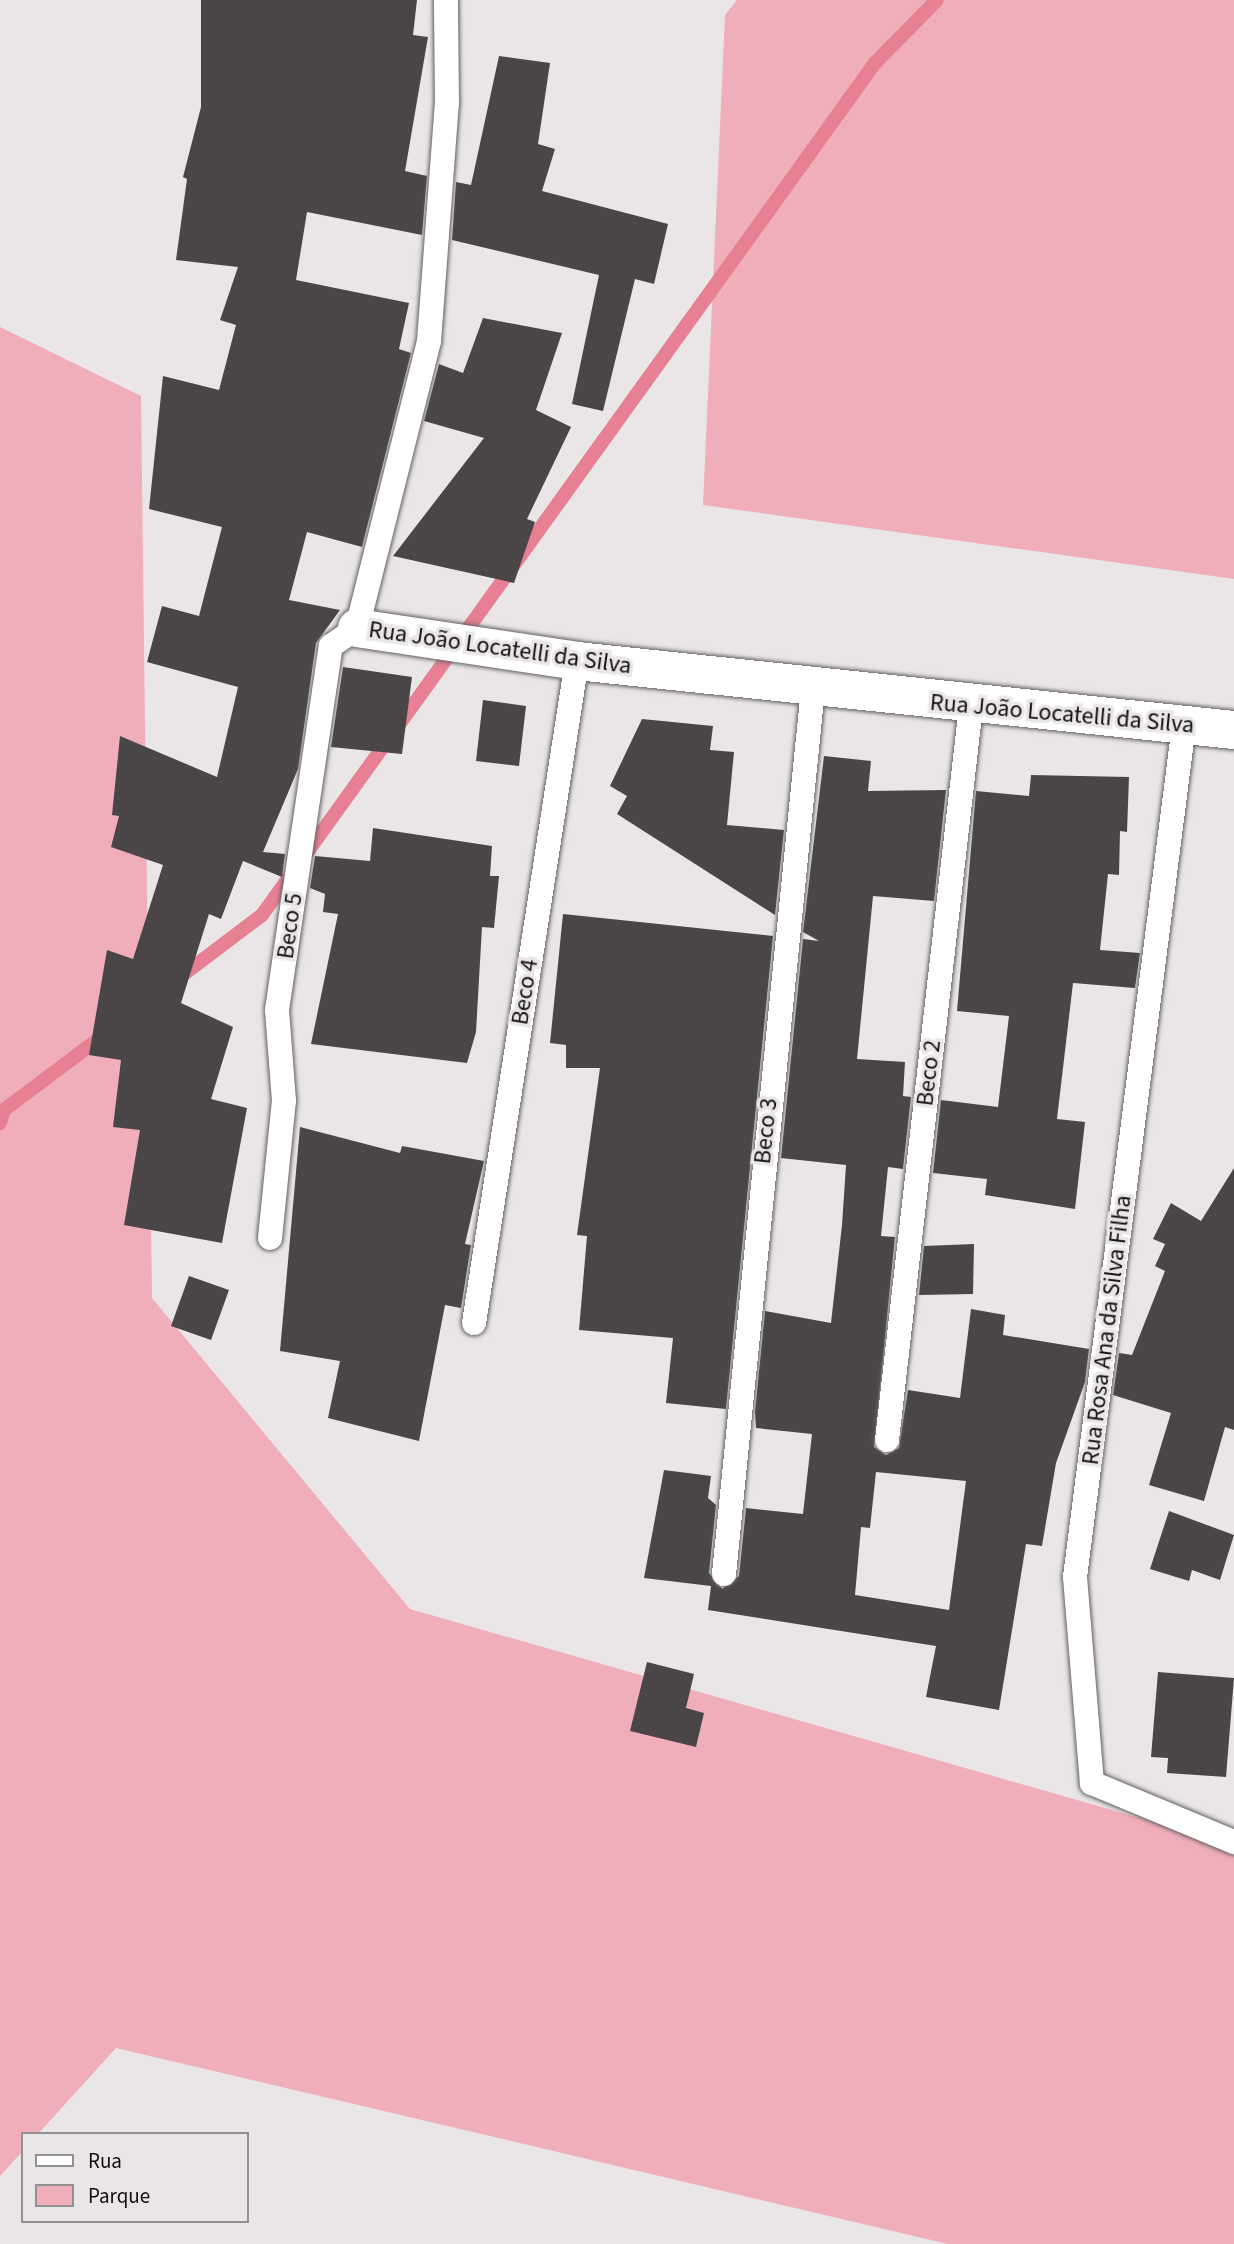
<!DOCTYPE html>
<meta charset="utf-8">
<style>
body{margin:0}
#map{position:relative;width:1234px;height:2244px;overflow:hidden;background:#eae6e7;font-family:"Source Sans 3",sans-serif}
div>[style]{position:absolute}
[style*='--x']{left:calc(var(--x)*1px);top:calc(var(--y)*1px);width:calc(var(--w)*1px);rotate:calc(var(--a)*1deg)}
.green>*{inset:0;background:#f0afb8}
.stream>*{height:14px;margin:-7px;padding:0 7px;transform-origin:7px;border-radius:7px;background:#e68092}
.building>*{inset:0;background:#4a4647}
.roads{filter:drop-shadow(0 0 2px #646061) drop-shadow(0 0 2px #646061)}
.service>*{height:24px;margin:-12px;padding:0 12px;transform-origin:12px;border-radius:12px;background:#fff}
.minor>*{height:38px;margin:-19px;padding:0 19px;transform-origin:19px;border-radius:19px;background:#fff}
span{translate:-50% -50%;white-space:nowrap;text-align:center;line-height:1.15;-webkit-text-stroke:7px #eae6e7;paint-order:stroke}
.street-label{font-size:24px;color:#111010}
.legend{position:absolute;left:21px;top:2132px;width:228px;height:91px;box-sizing:border-box;background:#eae6e7;border:2px solid #939091;margin:0;padding:9px 12px;list-style:none;font-size:21px;color:#111010}
.legend li{display:flex;align-items:center;gap:14px;height:35px}
.legend b{width:35px;border:2px solid #939091}
</style>
<div id="map">
<div class="green">
<i style="clip-path:polygon(737px 0,1234px 0,1234px 579px,703px 505px,725px 15px)"></i>
<i style="clip-path:polygon(0 327px,141px 396px,152px 1298px,410px 1609px,1234px 1845px,1234px 2244px,948px 2244px,116px 2048px,38px 2134px,23px 2134px,23px 2151px,0 2176px)"></i>
</div>
<div class="stream">
<i style="--x:176;--y:980;--w:108;--a:-37.1"></i>
<i style="--x:262;--y:915;--w:1050;--a:-54.27"></i>
<i style="--x:875;--y:63;--w:88;--a:-45.5"></i>
<i style="--x:0;--y:1123;--w:14;--a:-73"></i>
<i style="--x:4;--y:1110;--w:125;--a:-36.9"></i>
</div>
<div class="building">
<i style="clip-path:polygon(201px 0,417px 0,413px 35px,428px 37px,405px 171px,427px 176px,422px 235px,307px 212px,296px 280px,409px 303px,399px 349px,411px 353px,362px 547px,307px 532px,289px 600px,340px 610px,316px 643px,298px 769px,263px 852px,285px 854px,282px 877px,243px 861px,221px 919px,209px 914px,181px 1003px,233px 1027px,211px 1099px,247px 1108px,222px 1243px,124px 1225px,140px 1130px,113px 1127px,121px 1060px,89px 1055px,107px 950px,133px 959px,163px 865px,111px 847px,119px 816px,112px 815px,120px 736px,217px 777px,238px 687px,147px 662px,162px 606px,199px 616px,222px 527px,149px 509px,163px 376px,219px 390px,236px 325px,220px 320px,238px 267px,176px 260px,187px 179px,183px 177px,201px 107px)"></i>
<i style="clip-path:polygon(499px 56px,550px 63px,538px 144px,555px 149px,542px 191px,668px 224px,654px 284px,635px 279px,603px 411px,572px 404px,599px 275px,452px 240px,456px 182px,471px 185px)"></i>
<i style="clip-path:polygon(483px 318px,562px 333px,536px 410px,571px 427px,527px 519px,535px 522px,514px 583px,393px 556px,484px 438px,424px 421px,439px 364px,463px 373px)"></i>
<i style="clip-path:polygon(343px 667px,412px 677px,402px 754px,331px 747px)"></i>
<i style="clip-path:polygon(483px 700px,526px 706px,519px 766px,476px 761px)"></i>
<i style="clip-path:polygon(642px 719px,713px 726px,710px 750px,734px 752px,727px 825px,784px 830px,775px 915px,617px 814px,627px 796px,610px 786px)"></i>
<i style="clip-path:polygon(evenodd,824px 756px,871px 761px,868px 791px,946px 790px,934px 901px,873px 896px,857px 1059px,905px 1062px,903px 1096px,911px 1097px,903px 1169px,888px 1167px,881px 1236px,895px 1237px,874px 1447px,886px 1455px,899px 1448px,908px 1390px,960px 1398px,971px 1309px,1005px 1315px,1003px 1335px,1089px 1349px,1085px 1382px,1056px 1463px,1042px 1546px,1026px 1544px,999px 1710px,926px 1697px,936px 1646px,708px 1610px,711px 1586px,644px 1578px,664px 1470px,711px 1476px,708px 1498px,716px 1505px,709px 1573px,722px 1589px,739px 1576px,746px 1508px,803px 1514px,812px 1434px,756px 1428px,755px 1412px,765px 1311px,831px 1323px,842px 1225px,846px 1165px,781px 1158px,803px 939px,819px 941px,803px 932px,824px 756px,876px 1472px,966px 1481px,949px 1610px,855px 1595px,861px 1527px,870px 1528px,876px 1472px)"></i>
<i style="clip-path:polygon(1031px 775px,1129px 777px,1127px 832px,1120px 831px,1119px 875px,1108px 874px,1100px 950px,1140px 953px,1135px 988px,1073px 983px,1057px 1119px,1085px 1122px,1075px 1209px,985px 1195px,987px 1179px,933px 1173px,941px 1100px,998px 1107px,1009px 1016px,957px 1011px,976px 791px,1029px 796px)"></i>
<i style="clip-path:polygon(373px 828px,492px 846px,490px 876px,499px 876px,494px 928px,482px 927px,476px 1032px,467px 1063px,311px 1044px,338px 914px,323px 912px,325px 894px,310px 888px,315px 856px,370px 861px)"></i>
<i style="clip-path:polygon(563px 914px,773px 936px,726px 1409px,666px 1403px,673px 1338px,579px 1330px,587px 1236px,577px 1235px,600px 1068px,566px 1068px,566px 1045px,550px 1043px)"></i>
<i style="clip-path:polygon(300px 1127px,400px 1153px,402px 1146px,484px 1161px,465px 1244px,471px 1245px,461px 1308px,445px 1305px,419px 1441px,328px 1418px,340px 1361px,280px 1351px)"></i>
<i style="clip-path:polygon(1234px 1168px,1234px 1430px,1225px 1427px,1204px 1501px,1149px 1485px,1171px 1413px,1113px 1395px,1119px 1353px,1132px 1355px,1165px 1271px,1155px 1266px,1165px 1244px,1153px 1239px,1171px 1203px,1201px 1221px)"></i>
<i style="clip-path:polygon(974px 1244px,973px 1294px,919px 1295px,924px 1246px)"></i>
<i style="clip-path:polygon(189px 1276px,229px 1290px,211px 1340px,171px 1326px)"></i>
<i style="clip-path:polygon(1169px 1511px,1234px 1535px,1220px 1580px,1192px 1570px,1189px 1581px,1150px 1569px)"></i>
<i style="clip-path:polygon(647px 1662px,694px 1674px,686px 1708px,704px 1713px,696px 1747px,630px 1731px)"></i>
<i style="clip-path:polygon(1158px 1672px,1234px 1678px,1226px 1777px,1167px 1773px,1168px 1758px,1151px 1757px)"></i>
</div>
<div class="roads">
<div class="service">
<i style="--x:1184;--y:725;--w:859;--a:97.29"></i>
<i style="--x:1075;--y:1577;--w:207;--a:85.3"></i>
<i style="--x:1092;--y:1783;--w:154;--a:22.6"></i>
<i style="--x:270;--y:1238;--w:138;--a:-84.2"></i>
<i style="--x:284;--y:1101;--w:91;--a:-94.4"></i>
<i style="--x:277;--y:1010;--w:368;--a:-81.6"></i>
<i style="--x:331;--y:646;--w:32;--a:-35"></i>
<i style="--x:357;--y:628;--w:296;--a:-75.9"></i>
<i style="--x:429;--y:341;--w:239;--a:-85.7"></i>
<i style="--x:447;--y:103;--w:103;--a:-90.6"></i>
<i style="--x:474;--y:1323;--w:670;--a:-81.16"></i>
<i style="--x:887;--y:1440;--w:739;--a:-83.47"></i>
<i style="--x:724;--y:1574;--w:890;--a:-84.26"></i>
</div>
<div class="minor">
<i style="--x:357;--y:628;--w:222;--a:8.5"></i>
<i style="--x:577;--y:661;--w:661;--a:6"></i>
</div>
</div>
<div class="street-label">
<span style="left:500px;top:648px;rotate:8deg">Rua João Locatelli da Silva</span>
<span style="left:1062px;top:714px;rotate:5deg">Rua João Locatelli da Silva</span>
<span style="left:290px;top:926px;rotate:-82deg">Beco 5</span>
<span style="left:525px;top:992px;rotate:-81deg">Beco 4</span>
<span style="left:929px;top:1073px;rotate:-83deg">Beco 2</span>
<span style="left:766px;top:1131px;rotate:-84deg">Beco 3</span>
<span style="left:1107px;top:1330px;rotate:-83deg">Rua Rosa Ana da Silva Filha</span>
</div>
<ul class="legend">
<li><b style="height:9px;background:#fff"></b>Rua</li>
<li><b style="height:19px;background:#f0afb8"></b>Parque</li>
</ul>
</div>
